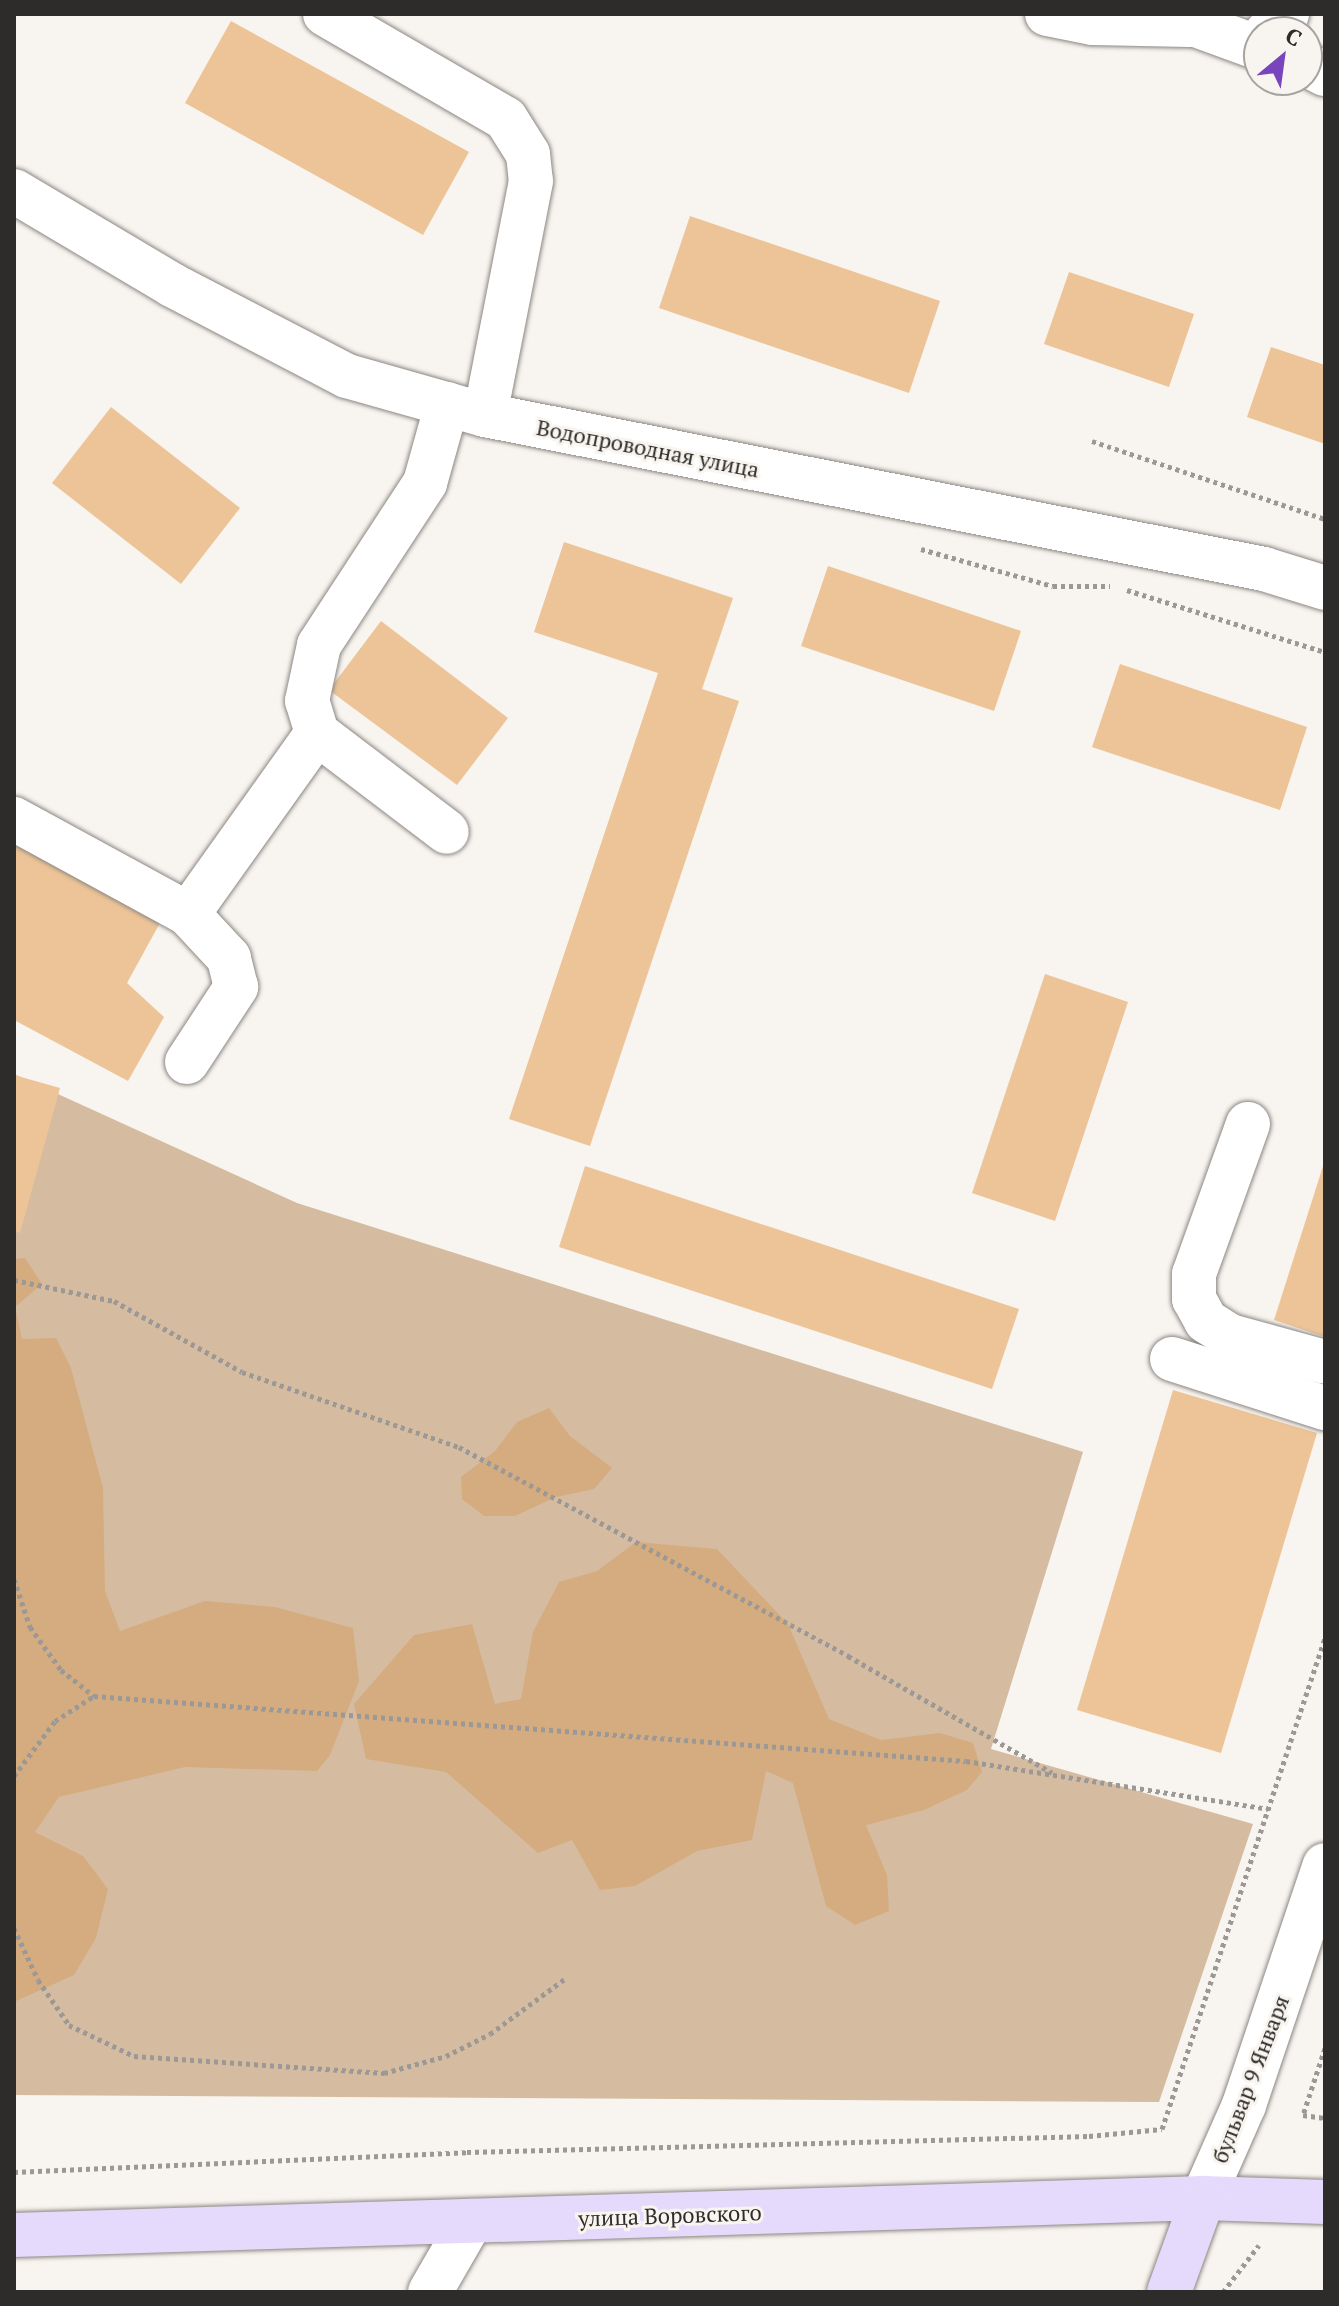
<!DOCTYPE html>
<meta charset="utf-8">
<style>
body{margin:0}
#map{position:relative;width:1339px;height:2306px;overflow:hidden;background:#f8f4ef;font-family:"PT Serif",serif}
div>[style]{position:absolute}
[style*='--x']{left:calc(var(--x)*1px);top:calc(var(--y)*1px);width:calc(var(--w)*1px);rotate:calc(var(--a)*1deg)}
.green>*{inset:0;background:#d5bca0}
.forest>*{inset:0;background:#d4ac7f}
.building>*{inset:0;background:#edc497}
.path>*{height:5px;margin-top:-2.5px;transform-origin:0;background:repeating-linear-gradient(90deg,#9b9895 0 4px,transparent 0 8px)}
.roads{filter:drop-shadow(0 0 2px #8c8783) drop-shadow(0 0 2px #8c8783)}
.minor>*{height:44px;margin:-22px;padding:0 22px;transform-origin:22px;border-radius:22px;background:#fff}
.major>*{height:44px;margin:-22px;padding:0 22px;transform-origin:22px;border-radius:22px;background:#e6dafc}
span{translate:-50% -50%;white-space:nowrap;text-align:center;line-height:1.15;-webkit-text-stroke:6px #f8f4ef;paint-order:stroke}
.street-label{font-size:22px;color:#2e2c2a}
.frame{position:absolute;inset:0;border:16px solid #2e2c2a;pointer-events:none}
.north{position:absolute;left:1243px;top:16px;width:80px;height:80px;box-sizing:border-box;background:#f8f4ef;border:2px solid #a7a4a0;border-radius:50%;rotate:29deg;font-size:22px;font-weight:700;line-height:32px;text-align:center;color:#2e2c2a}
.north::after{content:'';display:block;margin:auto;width:28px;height:36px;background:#7945bc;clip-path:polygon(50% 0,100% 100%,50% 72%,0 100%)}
</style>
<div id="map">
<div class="green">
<i style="clip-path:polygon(14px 1074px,297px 1203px,1083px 1452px,991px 1749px,1253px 1824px,1159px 2102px,14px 2095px)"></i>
</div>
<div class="forest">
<i style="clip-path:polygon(25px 1258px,42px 1284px,15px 1307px,22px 1339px,56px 1338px,71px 1368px,103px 1488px,105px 1591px,120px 1631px,205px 1601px,275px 1607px,353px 1628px,359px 1681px,330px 1755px,317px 1771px,185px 1767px,59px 1797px,35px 1832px,83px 1856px,108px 1889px,96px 1938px,74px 1975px,14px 2002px,14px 1259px)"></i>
<i style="clip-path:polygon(549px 1408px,570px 1436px,612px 1468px,594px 1489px,556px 1497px,515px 1516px,484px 1516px,462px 1499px,461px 1477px,495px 1451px,517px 1422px)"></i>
<i style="clip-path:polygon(636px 1542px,717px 1549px,788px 1624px,829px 1719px,881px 1740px,940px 1733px,973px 1743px,982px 1772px,967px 1790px,924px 1810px,866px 1825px,887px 1875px,889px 1911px,855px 1925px,826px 1906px,793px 1783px,766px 1771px,752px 1840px,697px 1851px,635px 1886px,600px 1890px,572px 1840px,538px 1853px,446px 1772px,366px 1759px,354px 1704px,414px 1635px,472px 1624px,495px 1704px,521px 1699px,533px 1632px,559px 1582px,597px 1571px)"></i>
</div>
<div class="building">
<i style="clip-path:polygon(231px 21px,469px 152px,423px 235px,185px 103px)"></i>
<i style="clip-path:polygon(690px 216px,940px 301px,909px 393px,659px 308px)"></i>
<i style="clip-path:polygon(1069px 272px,1194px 314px,1169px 387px,1044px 344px)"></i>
<i style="clip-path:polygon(1271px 347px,1325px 365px,1325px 444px,1247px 417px)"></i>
<i style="clip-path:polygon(111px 407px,240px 508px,181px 584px,52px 483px)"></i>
<i style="clip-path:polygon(564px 542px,733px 598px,702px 689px,739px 701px,590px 1146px,509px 1119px,658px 673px,534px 632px)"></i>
<i style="clip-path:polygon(828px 566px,1021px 631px,994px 711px,801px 646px)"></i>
<i style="clip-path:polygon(381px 621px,508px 718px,457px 785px,329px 690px)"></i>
<i style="clip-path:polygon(1120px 664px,1307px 727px,1280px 810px,1092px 747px)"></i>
<i style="clip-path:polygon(14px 838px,161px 921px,127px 983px,164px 1017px,128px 1081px,14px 1020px)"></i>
<i style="clip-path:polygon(1045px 974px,1128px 1002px,1055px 1221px,972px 1193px)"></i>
<i style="clip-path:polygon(14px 1075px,60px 1088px,20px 1233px,14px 1231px)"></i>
<i style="clip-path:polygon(1324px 1163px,1325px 1163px,1325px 1337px,1274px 1320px)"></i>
<i style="clip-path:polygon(585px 1166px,1019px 1309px,992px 1389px,559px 1247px)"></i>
<i style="clip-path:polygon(1173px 1390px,1317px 1433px,1221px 1753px,1077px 1710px)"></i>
</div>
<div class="path">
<i style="--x:1092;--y:441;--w:246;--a:18.5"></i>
<i style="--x:921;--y:549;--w:137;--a:15.7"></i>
<i style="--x:1053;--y:586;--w:57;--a:0"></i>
<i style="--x:1127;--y:590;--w:207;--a:17.4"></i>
<i style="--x:14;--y:1280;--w:102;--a:11.9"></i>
<i style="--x:114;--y:1301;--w:146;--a:29"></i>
<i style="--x:242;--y:1372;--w:230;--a:19.1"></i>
<i style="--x:459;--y:1447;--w:442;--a:28.2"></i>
<i style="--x:848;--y:1656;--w:235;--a:29.8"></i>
<i style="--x:14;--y:1579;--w:51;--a:71.6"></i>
<i style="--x:30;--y:1627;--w:53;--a:54.2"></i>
<i style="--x:61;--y:1670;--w:42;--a:38.2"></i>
<i style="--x:94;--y:1696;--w:874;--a:4.26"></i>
<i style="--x:966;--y:1761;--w:306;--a:9"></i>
<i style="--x:14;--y:1776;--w:69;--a:-53.3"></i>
<i style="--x:55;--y:1721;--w:46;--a:-32.7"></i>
<i style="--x:14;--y:1928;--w:57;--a:65.2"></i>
<i style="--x:38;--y:1980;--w:55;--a:55.4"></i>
<i style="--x:69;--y:2025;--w:72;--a:25.5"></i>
<i style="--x:134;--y:2056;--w:251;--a:3.9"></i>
<i style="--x:384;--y:2073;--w:64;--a:-15.3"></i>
<i style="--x:446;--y:2056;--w:49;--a:-26.6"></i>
<i style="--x:490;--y:2034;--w:94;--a:-36.4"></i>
<i style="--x:1325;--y:2048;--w:71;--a:108.2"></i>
<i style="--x:1303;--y:2115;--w:22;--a:8"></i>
<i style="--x:14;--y:2172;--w:453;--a:-2.5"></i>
<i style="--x:467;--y:2152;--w:622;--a:-1.47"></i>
<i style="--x:1089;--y:2136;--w:73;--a:-5.5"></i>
<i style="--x:1162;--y:2129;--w:517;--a:-71.64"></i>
<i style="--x:1223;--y:2292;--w:59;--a:-52.5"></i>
</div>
<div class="roads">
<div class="minor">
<i style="--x:325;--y:14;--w:209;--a:30.1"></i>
<i style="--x:506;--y:119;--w:41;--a:57.8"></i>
<i style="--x:528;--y:154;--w:27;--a:84"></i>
<i style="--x:531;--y:181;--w:238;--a:101.1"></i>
<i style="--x:1047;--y:14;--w:47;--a:11.1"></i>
<i style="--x:1093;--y:23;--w:97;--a:1.2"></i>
<i style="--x:1166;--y:14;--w:99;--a:20.1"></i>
<i style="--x:1267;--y:32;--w:27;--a:-42"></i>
<i style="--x:1307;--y:65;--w:20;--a:27"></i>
<i style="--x:14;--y:191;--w:184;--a:30.7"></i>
<i style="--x:172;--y:285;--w:197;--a:27.5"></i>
<i style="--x:347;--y:376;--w:143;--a:15.8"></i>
<i style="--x:485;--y:415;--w:794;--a:11.18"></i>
<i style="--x:1264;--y:569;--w:64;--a:17.3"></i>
<i style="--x:317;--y:733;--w:163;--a:37.3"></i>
<i style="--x:14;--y:819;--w:198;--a:28.6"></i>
<i style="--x:188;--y:914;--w:222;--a:-54.5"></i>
<i style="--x:317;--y:733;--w:34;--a:-107"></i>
<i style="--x:307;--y:701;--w:57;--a:-77.9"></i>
<i style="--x:319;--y:645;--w:194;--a:-56.8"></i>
<i style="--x:425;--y:483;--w:82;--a:-74.4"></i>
<i style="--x:187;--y:1062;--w:90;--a:-56.8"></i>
<i style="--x:236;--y:987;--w:30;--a:-104"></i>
<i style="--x:229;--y:958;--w:60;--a:-133"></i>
<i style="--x:1248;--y:1124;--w:159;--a:109.8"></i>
<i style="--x:1194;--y:1274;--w:25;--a:90"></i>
<i style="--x:1194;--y:1299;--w:25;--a:61"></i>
<i style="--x:1206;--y:1321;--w:28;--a:32"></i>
<i style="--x:1230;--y:1336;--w:98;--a:15.3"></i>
<i style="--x:1172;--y:1359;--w:161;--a:17.8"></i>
<i style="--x:1203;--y:2198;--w:102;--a:-66.2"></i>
<i style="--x:1244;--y:2105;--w:253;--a:-71.4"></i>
<i style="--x:430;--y:2292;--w:82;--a:-60"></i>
</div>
<div class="major">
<i style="--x:14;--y:2235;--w:1190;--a:-1.78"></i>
<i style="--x:1203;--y:2198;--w:122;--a:1.9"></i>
<i style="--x:1169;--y:2292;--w:100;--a:-70.1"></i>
</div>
</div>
<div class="street-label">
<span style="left:648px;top:448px;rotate:11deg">Водопроводная улица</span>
<span style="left:1250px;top:2079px;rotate:-69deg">бульвар 9 Января</span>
<span style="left:670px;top:2215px;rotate:-2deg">улица Воровского</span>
</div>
<div class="frame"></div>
<div class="north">С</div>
</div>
